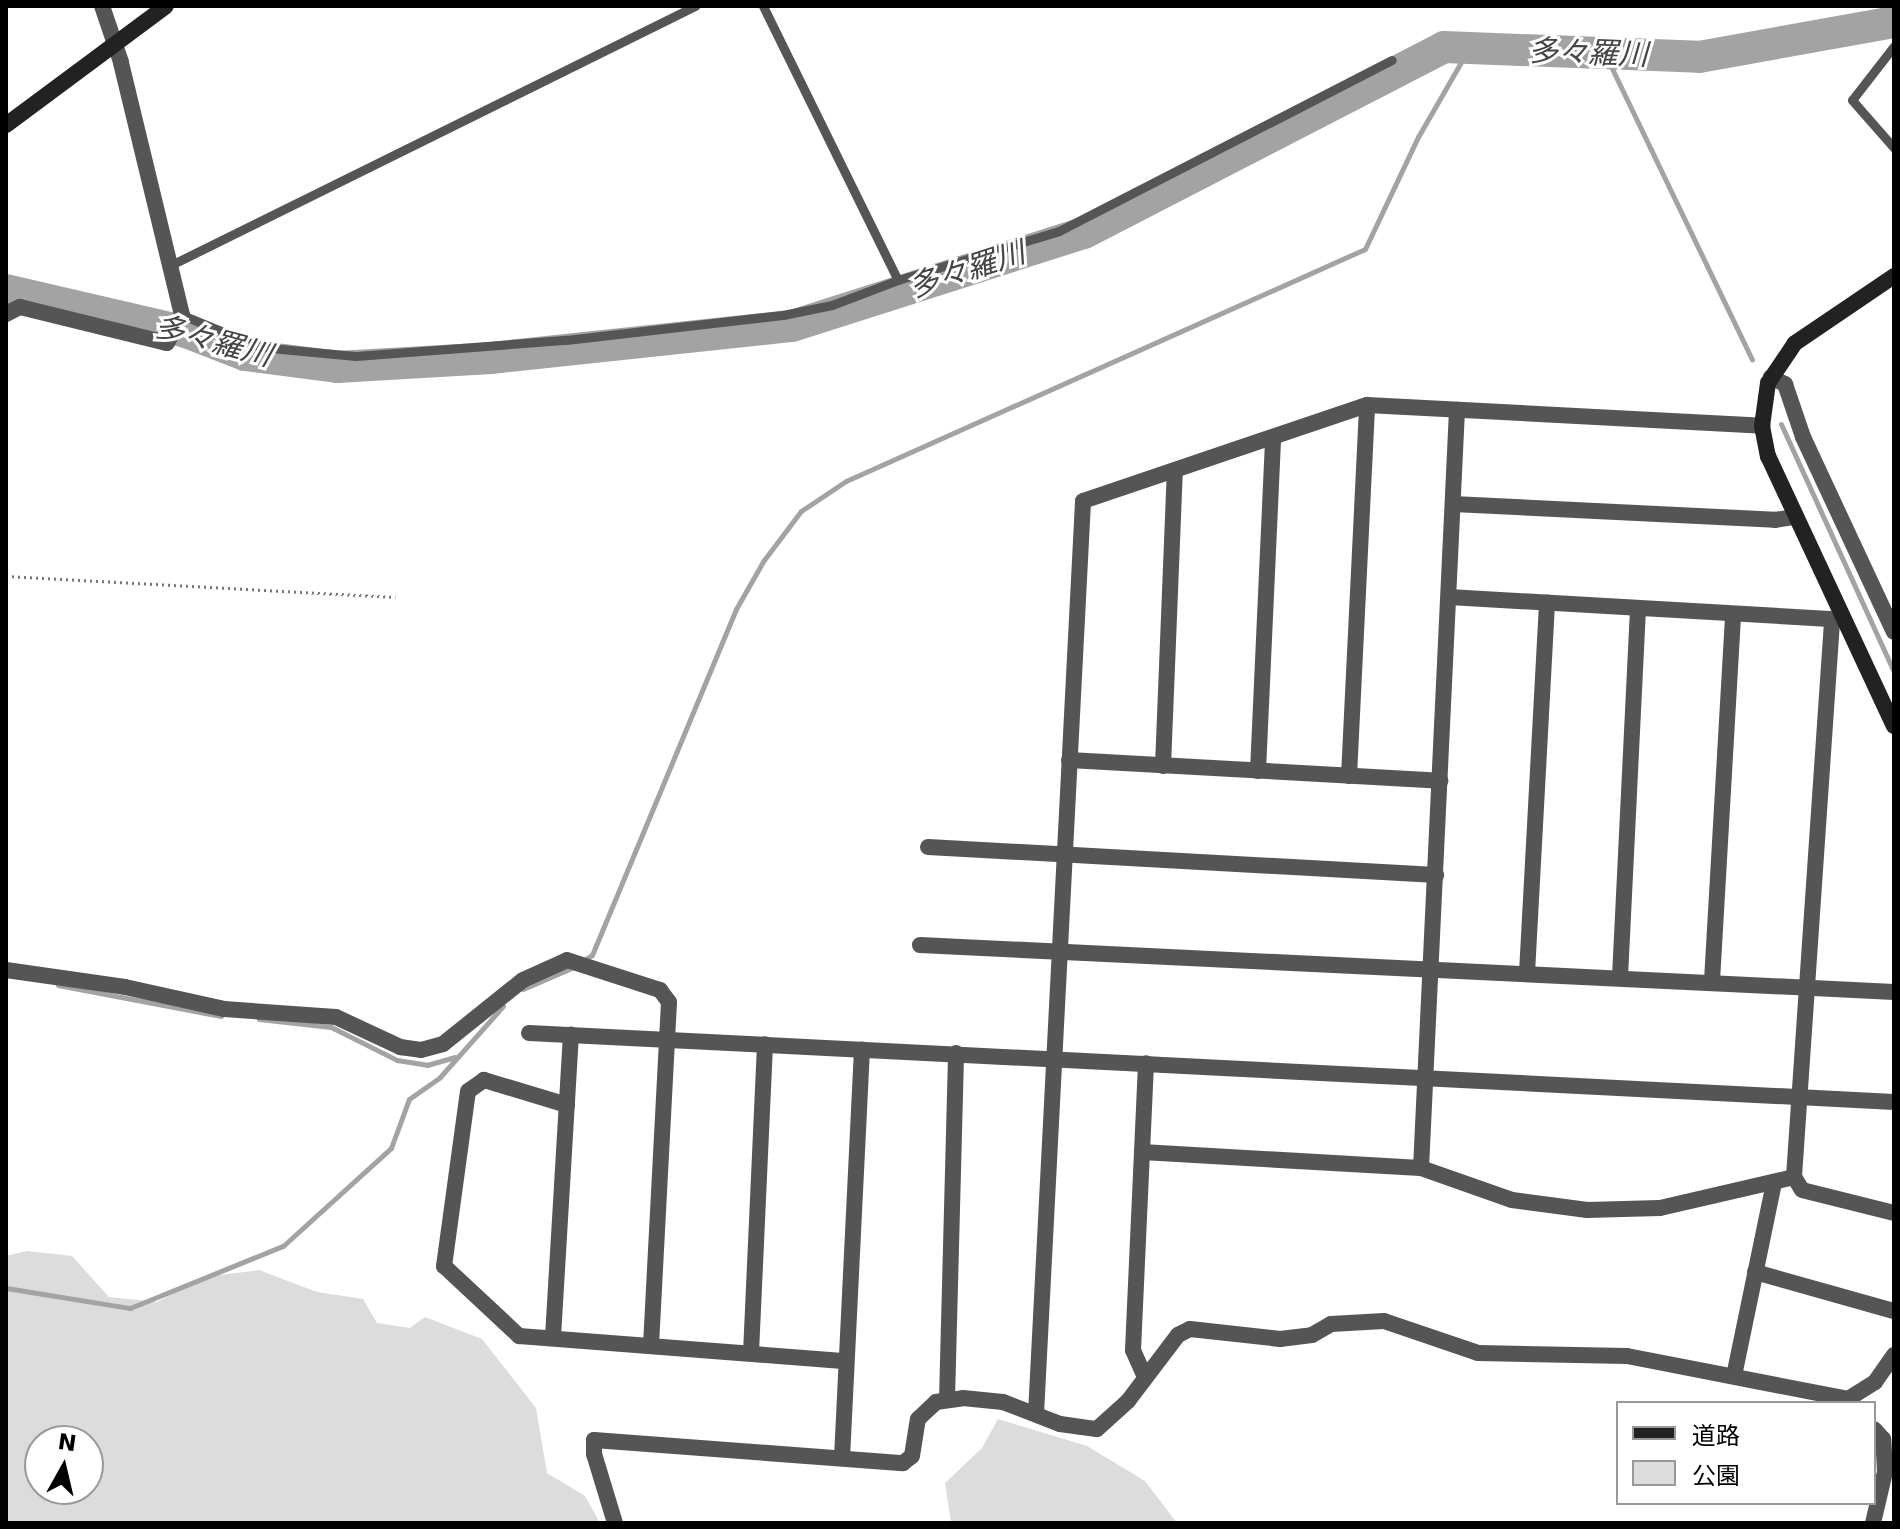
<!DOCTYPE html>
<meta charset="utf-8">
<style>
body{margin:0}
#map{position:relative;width:1900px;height:1529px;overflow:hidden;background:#fff;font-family:"DejaVu Sans","Noto Sans JP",sans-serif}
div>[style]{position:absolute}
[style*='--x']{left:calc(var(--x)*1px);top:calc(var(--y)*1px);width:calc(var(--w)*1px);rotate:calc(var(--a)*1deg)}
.green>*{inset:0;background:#dcdcdc}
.stream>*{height:5px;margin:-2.5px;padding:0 2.5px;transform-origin:2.5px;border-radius:2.5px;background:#a3a3a3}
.river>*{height:32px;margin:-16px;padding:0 16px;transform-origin:16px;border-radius:16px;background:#a3a3a3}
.path>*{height:3px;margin-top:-1.5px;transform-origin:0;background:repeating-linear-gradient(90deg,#777 0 2px,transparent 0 6px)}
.lane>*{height:9px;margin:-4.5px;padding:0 4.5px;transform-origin:4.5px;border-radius:4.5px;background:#555}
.street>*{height:16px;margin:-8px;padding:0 8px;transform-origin:8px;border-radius:8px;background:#555}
.secondary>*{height:16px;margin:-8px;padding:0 8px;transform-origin:8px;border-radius:8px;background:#222}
span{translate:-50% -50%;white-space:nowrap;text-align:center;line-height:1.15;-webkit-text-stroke:6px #fff;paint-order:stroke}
.water-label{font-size:30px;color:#444;font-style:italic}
.frame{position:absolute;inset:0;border:8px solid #000;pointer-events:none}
.legend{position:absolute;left:1616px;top:1401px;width:260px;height:104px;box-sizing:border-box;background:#fff;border:2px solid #999;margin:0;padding:10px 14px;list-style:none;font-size:24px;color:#000}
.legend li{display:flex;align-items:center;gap:16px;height:40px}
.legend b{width:40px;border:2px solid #999}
.north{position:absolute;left:24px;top:1425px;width:80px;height:80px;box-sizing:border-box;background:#fff;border:2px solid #999;border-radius:50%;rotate:8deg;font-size:22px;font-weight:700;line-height:32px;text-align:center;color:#000}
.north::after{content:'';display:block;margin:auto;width:28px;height:36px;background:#000;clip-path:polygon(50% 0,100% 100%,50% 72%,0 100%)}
</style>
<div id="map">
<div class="green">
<i style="clip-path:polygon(evenodd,27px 1251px,72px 1256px,109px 1297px,157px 1302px,205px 1277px,259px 1270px,317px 1292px,363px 1299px,377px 1323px,410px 1328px,425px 1317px,482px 1339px,536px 1408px,547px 1473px,585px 1496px,600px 1523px,6px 1523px,6px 1256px,27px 1251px,40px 1441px,88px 1441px,88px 1489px,40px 1489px,40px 1441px)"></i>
<i style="clip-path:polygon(998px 1419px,1087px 1446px,1145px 1481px,1177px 1523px,951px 1523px,945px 1483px,982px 1448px)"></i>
</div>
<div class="stream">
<i style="--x:1605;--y:54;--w:339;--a:64.3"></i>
<i style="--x:1781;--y:424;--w:273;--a:65.5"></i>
<i style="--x:584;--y:960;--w:9;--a:-32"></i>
<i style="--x:592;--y:955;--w:375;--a:-67.4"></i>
<i style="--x:736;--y:609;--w:56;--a:-60.3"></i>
<i style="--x:764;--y:560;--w:61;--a:-52.9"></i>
<i style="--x:801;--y:511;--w:54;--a:-33.7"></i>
<i style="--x:846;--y:481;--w:568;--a:-24.09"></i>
<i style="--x:1365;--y:249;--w:124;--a:-64.7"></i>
<i style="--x:1418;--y:137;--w:106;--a:-60.1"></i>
<i style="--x:58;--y:985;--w:166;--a:10.8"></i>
<i style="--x:523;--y:989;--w:58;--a:-23.5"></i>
<i style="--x:259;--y:1019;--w:72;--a:6.3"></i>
<i style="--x:331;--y:1027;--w:74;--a:26.6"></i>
<i style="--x:397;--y:1060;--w:30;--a:9"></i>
<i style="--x:427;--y:1065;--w:29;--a:-16"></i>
<i style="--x:6;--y:1288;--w:126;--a:9.2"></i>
<i style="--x:130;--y:1308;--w:165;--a:-22.1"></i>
<i style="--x:283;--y:1246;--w:146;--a:-42.2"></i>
<i style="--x:391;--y:1148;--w:52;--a:-69.8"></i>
<i style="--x:409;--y:1099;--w:38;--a:-35"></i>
<i style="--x:440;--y:1077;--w:95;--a:-48.4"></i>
</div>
<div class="river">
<i style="--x:6;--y:290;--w:185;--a:13.1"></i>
<i style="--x:186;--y:332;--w:63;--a:21.3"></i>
<i style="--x:245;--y:355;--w:93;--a:7.4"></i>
<i style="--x:337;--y:367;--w:154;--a:-3.3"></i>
<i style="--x:491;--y:358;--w:303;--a:-6.1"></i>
<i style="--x:792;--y:326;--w:306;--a:-17.7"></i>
<i style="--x:1084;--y:233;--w:405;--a:-27.3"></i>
<i style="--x:1444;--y:47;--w:255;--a:2.2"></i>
<i style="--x:1699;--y:57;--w:198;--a:-10.2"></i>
</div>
<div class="path">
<i style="--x:6;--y:576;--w:390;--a:3.1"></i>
</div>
<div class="lane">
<i style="--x:763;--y:6;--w:305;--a:63.8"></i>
<i style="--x:898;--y:280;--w:168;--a:-16.9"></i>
<i style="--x:1059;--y:231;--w:374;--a:-27.2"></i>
<i style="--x:1894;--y:46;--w:68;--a:127.9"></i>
<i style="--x:1852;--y:100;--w:64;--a:48.8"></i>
<i style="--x:171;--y:265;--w:585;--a:-26.3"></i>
<i style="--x:182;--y:315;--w:84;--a:22.3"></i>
<i style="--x:260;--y:347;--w:96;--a:5.4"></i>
<i style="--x:356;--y:356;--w:211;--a:-4.4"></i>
<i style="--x:566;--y:340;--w:218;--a:-6.6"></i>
<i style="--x:783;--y:315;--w:50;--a:-11.5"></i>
<i style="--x:832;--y:305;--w:71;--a:-20.7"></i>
</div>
<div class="street">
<i style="--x:6;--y:314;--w:16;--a:-27"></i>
<i style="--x:20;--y:307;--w:151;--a:13.8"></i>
<i style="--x:167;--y:343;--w:32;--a:-62"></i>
<i style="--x:182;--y:315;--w:260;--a:-103.6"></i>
<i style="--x:121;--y:62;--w:59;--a:-108.7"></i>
<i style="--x:1771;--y:377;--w:16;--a:27"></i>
<i style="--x:1785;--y:384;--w:56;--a:71.2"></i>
<i style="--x:1803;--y:437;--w:215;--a:65"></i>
<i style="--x:1453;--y:504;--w:322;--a:2.8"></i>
<i style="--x:1775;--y:520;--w:20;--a:-9"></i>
<i style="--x:1449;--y:597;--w:394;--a:3.3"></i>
<i style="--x:1832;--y:622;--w:556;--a:93.92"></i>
<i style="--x:1794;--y:1177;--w:15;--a:58"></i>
<i style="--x:1802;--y:1190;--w:95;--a:14"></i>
<i style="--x:1069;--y:760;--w:372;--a:3.2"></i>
<i style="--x:1163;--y:766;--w:296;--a:-87.7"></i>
<i style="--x:1258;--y:771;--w:334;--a:-87.4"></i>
<i style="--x:1349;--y:776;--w:371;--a:-87.2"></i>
<i style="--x:928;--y:847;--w:509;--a:3.15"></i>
<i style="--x:920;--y:945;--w:975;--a:2.76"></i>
<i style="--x:6;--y:970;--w:120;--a:8.1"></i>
<i style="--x:125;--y:987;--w:101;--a:12.5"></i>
<i style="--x:224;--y:1009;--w:112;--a:4.1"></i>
<i style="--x:336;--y:1017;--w:71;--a:25.1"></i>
<i style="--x:400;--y:1047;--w:21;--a:8"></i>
<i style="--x:421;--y:1050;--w:23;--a:-15"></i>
<i style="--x:443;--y:1044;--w:102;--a:-38.7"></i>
<i style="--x:523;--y:980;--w:48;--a:-24.4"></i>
<i style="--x:567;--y:960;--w:98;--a:17.9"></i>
<i style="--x:660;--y:990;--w:15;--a:53"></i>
<i style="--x:669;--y:1002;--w:343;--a:93"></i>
<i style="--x:1527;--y:973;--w:371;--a:-86.9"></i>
<i style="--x:1620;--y:977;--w:368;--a:-87.2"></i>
<i style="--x:1712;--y:981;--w:366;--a:-86.7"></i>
<i style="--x:529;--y:1033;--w:1367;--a:2.89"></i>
<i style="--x:567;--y:1105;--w:87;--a:-163.2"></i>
<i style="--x:484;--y:1080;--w:19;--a:145"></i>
<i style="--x:468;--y:1091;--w:177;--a:97.8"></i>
<i style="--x:444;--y:1266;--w:103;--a:43"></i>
<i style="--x:519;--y:1336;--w:328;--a:4.4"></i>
<i style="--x:1142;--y:1152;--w:279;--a:3.3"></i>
<i style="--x:1421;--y:1168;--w:96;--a:19.4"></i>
<i style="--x:1512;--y:1200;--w:76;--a:7.6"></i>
<i style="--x:1587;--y:1210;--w:73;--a:-1.6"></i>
<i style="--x:1660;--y:1208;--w:138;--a:-13"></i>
<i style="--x:1421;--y:1168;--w:759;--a:-87.28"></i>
<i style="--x:1755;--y:1272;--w:144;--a:15.7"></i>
<i style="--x:553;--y:1337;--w:303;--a:-86.6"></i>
<i style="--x:751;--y:1353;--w:309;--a:-87.4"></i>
<i style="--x:1144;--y:1375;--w:27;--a:-114"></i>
<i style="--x:1133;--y:1350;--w:287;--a:-87.4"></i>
<i style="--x:1734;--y:1376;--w:198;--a:-78.3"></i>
<i style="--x:947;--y:1400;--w:347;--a:-88.5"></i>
<i style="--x:1036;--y:1414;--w:914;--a:-87.05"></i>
<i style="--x:1083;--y:501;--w:300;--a:-18.7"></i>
<i style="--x:1367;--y:405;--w:396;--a:3"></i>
<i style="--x:842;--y:1458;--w:409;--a:-87.2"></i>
<i style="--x:615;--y:1523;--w:72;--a:-106.9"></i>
<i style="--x:594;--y:1454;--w:14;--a:-90"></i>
<i style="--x:594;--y:1440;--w:310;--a:4.3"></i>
<i style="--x:903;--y:1463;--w:11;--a:-38"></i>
<i style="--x:912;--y:1456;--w:37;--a:-81"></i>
<i style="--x:918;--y:1419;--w:25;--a:-43"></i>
<i style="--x:936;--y:1402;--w:27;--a:-8"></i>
<i style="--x:963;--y:1398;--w:40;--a:5.7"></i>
<i style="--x:1003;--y:1402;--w:61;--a:21.1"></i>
<i style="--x:1060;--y:1424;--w:37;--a:8"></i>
<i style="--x:1097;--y:1429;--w:42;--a:-42.1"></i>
<i style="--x:1128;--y:1401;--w:83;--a:-52.9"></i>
<i style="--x:1178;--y:1335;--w:13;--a:-27"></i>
<i style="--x:1190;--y:1329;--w:91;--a:6.3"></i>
<i style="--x:1280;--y:1339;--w:32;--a:-7"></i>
<i style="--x:1312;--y:1335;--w:22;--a:-30"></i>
<i style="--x:1331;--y:1324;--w:53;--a:-3.2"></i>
<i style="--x:1384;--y:1321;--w:99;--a:18.8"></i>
<i style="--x:1478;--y:1353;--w:149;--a:1.2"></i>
<i style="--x:1627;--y:1356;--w:225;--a:11"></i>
<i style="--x:1848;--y:1399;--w:32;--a:-32"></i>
<i style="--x:1875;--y:1382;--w:33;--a:-55"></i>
<i style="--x:1873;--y:1523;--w:52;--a:-76.8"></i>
<i style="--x:1885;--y:1472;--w:33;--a:-93"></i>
<i style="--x:1883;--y:1439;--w:13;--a:-132"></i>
</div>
<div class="secondary">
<i style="--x:6;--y:125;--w:199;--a:-36.6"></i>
<i style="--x:1894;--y:276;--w:120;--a:145.9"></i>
<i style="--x:1795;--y:343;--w:48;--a:124"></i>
<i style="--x:1768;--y:383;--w:43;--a:97.9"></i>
<i style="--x:1762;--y:426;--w:31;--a:79"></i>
<i style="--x:1768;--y:456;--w:298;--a:65"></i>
</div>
<div class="water-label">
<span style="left:1588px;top:53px;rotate:2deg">多々羅川</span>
<span style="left:967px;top:270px;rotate:-18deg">多々羅川</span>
<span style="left:213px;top:341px;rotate:15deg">多々羅川</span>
</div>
<div class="frame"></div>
<ul class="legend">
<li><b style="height:10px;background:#222"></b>道路</li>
<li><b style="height:22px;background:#dcdcdc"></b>公園</li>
</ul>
<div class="north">N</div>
</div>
